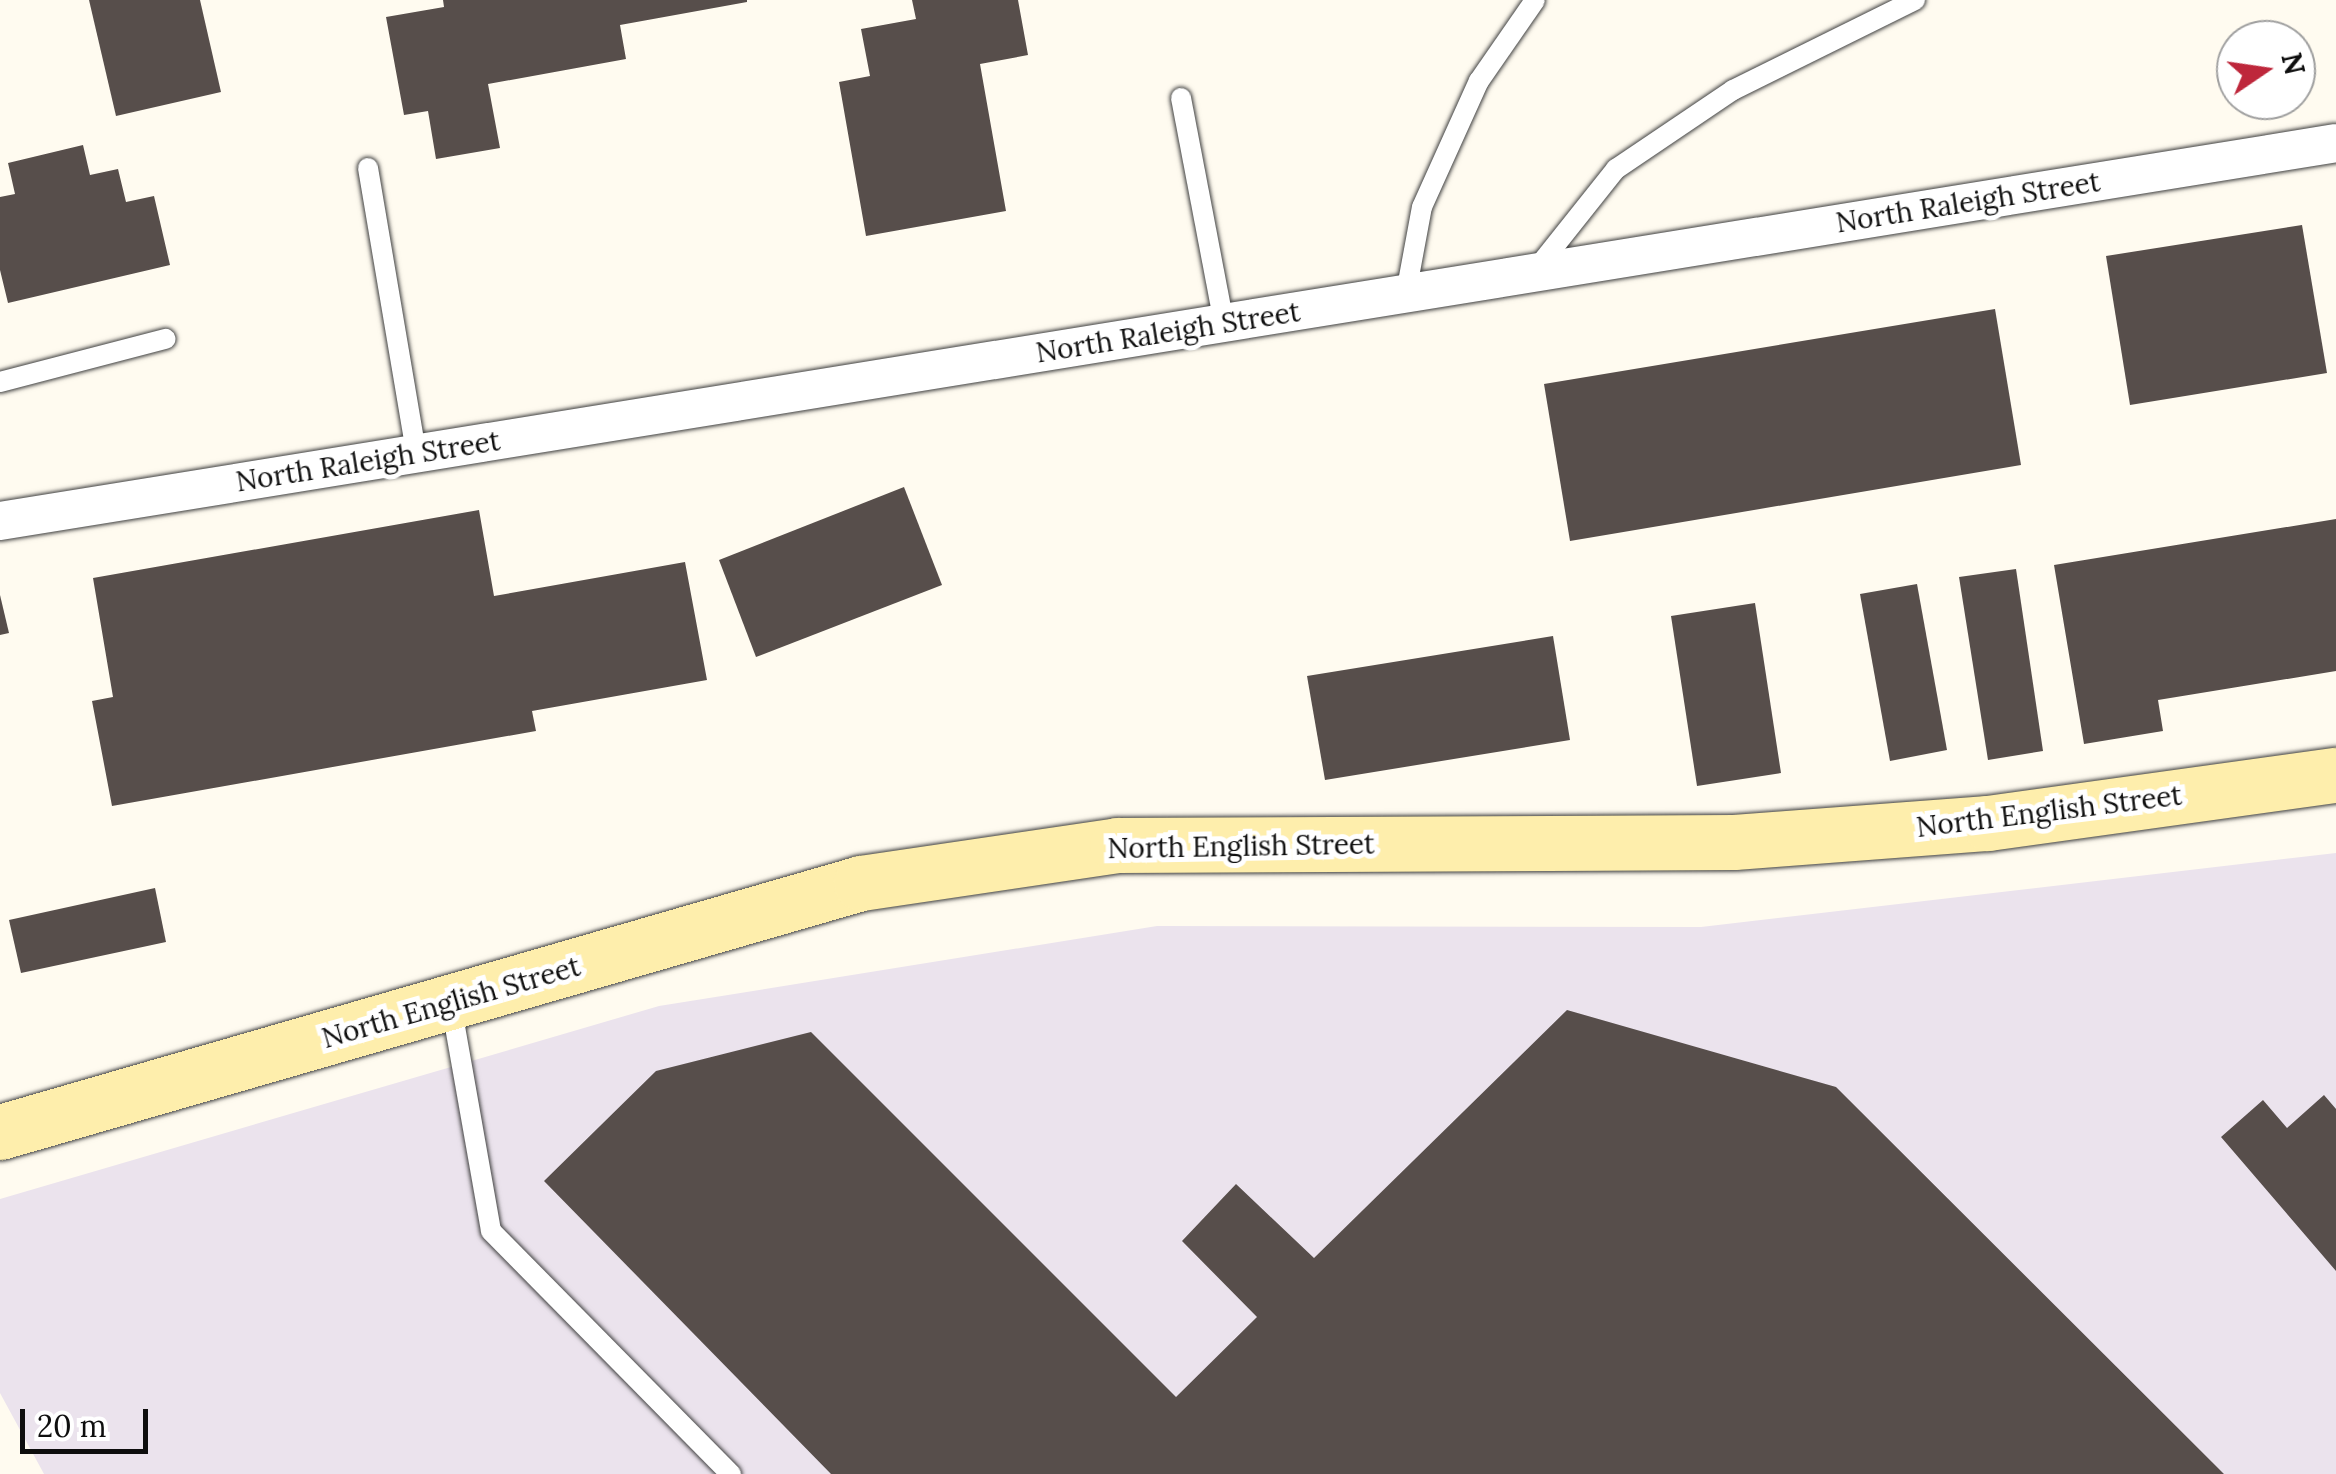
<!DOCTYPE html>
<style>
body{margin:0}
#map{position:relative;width:2336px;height:1474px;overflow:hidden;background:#fffbf0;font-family:Lora,serif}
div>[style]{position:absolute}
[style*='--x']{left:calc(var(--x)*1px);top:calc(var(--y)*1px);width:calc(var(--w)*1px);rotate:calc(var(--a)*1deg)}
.industrial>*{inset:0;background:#ebe3ed}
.building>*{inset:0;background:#574e4b}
.roads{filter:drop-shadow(0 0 2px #414141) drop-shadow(0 0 2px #414141)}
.lane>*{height:20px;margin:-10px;padding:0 10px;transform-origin:10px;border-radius:10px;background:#fff}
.street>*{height:38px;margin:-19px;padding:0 19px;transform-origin:19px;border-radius:19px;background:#fff}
.secondary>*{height:55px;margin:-27.5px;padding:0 27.5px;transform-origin:27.5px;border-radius:27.5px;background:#feeeac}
span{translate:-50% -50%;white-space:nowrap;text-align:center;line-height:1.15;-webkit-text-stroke:10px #fff;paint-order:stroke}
.street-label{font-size:28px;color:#0e0e0e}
.north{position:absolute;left:2216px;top:20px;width:100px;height:100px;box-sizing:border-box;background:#fff;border:2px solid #9f9f9f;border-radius:50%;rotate:77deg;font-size:28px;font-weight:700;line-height:40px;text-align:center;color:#0e0e0e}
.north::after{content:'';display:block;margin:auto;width:35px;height:45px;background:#be273b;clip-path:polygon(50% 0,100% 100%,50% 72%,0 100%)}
.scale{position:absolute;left:20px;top:1409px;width:128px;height:45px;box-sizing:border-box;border:5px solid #0e0e0e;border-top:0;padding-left:12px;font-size:30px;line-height:35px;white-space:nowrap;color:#0e0e0e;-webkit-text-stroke:8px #fff;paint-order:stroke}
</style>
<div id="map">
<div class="industrial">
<i style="clip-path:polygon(2336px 853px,2336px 1474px,44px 1474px,0 1393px,0 1199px,659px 1006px,1157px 926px,1701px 927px)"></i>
</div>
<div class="building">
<i style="clip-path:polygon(89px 0,200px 0,221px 92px,116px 116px)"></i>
<i style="clip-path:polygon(443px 0,747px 0,747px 2px,620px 25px,626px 59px,488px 84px,500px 148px,436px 159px,428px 111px,404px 115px,386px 17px,444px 7px)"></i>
<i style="clip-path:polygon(912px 0,1018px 0,1028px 55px,980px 64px,1006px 211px,866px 236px,839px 82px,870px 76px,861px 29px,916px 19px)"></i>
<i style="clip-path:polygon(83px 145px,90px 175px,118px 169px,126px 202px,154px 196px,170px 265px,8px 303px,0 270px,0 197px,15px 194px,8px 163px)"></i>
<i style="clip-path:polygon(2302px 225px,2327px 373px,2130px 405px,2106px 256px)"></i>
<i style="clip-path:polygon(1995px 309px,2021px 465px,1570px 541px,1544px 384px)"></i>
<i style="clip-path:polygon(904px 487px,942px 585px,756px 657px,719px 560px)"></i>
<i style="clip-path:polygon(479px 510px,494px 596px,685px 562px,707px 680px,532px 711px,536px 731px,112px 806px,92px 701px,113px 697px,93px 578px)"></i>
<i style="clip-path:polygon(2336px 519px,2336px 671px,2158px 700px,2163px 731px,2084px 744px,2054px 565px)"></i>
<i style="clip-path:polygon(2016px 569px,2043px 751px,1988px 760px,1959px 577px)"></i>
<i style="clip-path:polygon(1917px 584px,1947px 750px,1890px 761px,1860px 594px)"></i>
<i style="clip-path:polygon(0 595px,9px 633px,0 635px)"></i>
<i style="clip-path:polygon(1755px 603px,1781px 773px,1697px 786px,1671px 616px)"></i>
<i style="clip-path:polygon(1553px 636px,1570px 740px,1325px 780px,1307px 676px)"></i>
<i style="clip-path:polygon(155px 888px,166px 942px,21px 973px,9px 920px)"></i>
<i style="clip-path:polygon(1567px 1010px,1836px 1087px,2224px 1474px,831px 1474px,544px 1181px,656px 1071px,811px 1032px,1176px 1397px,1257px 1317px,1182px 1241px,1236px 1184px,1314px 1258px)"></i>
<i style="clip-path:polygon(2324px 1095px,2336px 1109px,2336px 1271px,2221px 1137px,2263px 1100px,2287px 1128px)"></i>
</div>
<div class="roads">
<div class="lane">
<i style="--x:1181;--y:98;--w:229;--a:79.2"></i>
<i style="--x:368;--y:168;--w:289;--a:80.4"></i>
<i style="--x:1534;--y:272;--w:132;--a:-51.5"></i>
<i style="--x:1616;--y:169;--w:141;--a:-34"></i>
<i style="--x:1733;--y:90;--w:203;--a:-26.3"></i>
<i style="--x:1406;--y:293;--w:87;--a:-79.5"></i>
<i style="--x:1422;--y:207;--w:138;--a:-65.7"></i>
<i style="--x:1479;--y:81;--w:98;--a:-55.3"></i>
<i style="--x:0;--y:382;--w:171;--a:-14.6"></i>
<i style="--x:451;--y:1004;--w:230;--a:80"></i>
<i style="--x:491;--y:1231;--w:342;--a:45.4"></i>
</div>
<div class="street">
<i style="--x:0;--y:521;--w:2366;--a:-9.19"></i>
</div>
<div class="secondary">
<i style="--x:0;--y:1132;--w:896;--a:-16.13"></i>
<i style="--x:861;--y:883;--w:259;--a:-8.4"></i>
<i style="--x:1117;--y:845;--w:617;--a:-0.28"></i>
<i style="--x:1734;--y:842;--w:255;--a:-4.3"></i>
<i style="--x:1988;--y:823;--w:351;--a:-7.9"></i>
</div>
</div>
<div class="street-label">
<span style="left:1968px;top:202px;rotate:-9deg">North Raleigh Street</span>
<span style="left:1168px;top:332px;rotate:-9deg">North Raleigh Street</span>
<span style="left:368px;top:461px;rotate:-9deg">North Raleigh Street</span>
<span style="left:2049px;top:811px;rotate:-7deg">North English Street</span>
<span style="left:1241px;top:846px;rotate:-1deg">North English Street</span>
<span style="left:451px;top:1002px;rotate:-16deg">North English Street</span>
</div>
<div class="north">N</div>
<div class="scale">20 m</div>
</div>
